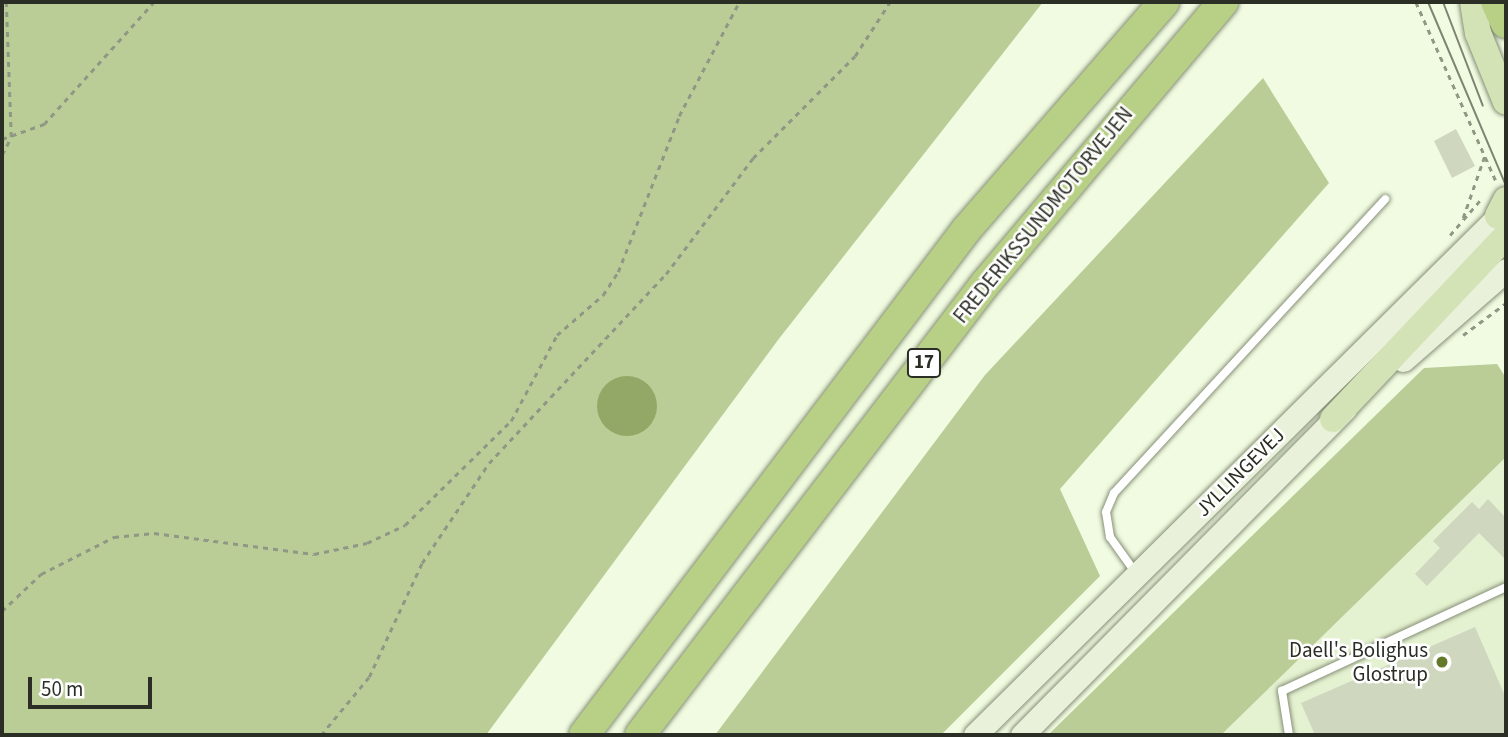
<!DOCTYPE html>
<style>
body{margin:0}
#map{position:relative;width:1508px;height:737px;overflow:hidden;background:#f1fbe1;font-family:"Source Sans 3",sans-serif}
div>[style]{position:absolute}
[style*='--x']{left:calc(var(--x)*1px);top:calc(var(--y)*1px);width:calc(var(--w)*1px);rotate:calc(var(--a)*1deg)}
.built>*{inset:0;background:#e5f2d1}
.green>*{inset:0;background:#bacd97}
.water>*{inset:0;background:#93a867}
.round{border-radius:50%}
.building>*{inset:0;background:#cfd8bf}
.path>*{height:2.5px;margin-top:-1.25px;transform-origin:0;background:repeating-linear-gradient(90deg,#919785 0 5px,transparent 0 10px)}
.roads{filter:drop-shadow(0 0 2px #868f77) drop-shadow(0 0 2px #868f77)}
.lane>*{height:8px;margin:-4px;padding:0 4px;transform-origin:4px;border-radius:4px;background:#fff}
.secondary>*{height:23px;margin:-11.5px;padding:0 11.5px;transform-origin:11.5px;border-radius:11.5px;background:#e9f1db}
.primary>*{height:26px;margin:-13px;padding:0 13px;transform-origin:13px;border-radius:13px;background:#d4e3b6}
.highway>*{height:30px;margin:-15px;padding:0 15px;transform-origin:15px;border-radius:15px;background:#b7d086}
.tram>*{height:2px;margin:-1px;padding:0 1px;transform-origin:1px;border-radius:1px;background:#7e8473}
.dots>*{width:19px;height:19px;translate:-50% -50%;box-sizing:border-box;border:4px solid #fff;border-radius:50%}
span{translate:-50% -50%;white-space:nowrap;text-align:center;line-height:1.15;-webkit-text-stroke:5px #fff;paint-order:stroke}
.shield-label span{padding:2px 5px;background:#fff;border:2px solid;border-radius:5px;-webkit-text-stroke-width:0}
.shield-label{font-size:19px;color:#2b2e24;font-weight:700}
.street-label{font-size:21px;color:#2b2e24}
.poi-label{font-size:21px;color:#2b2e24}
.right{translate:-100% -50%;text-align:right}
.frame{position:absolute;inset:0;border:4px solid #2b2e24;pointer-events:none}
.scale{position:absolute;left:28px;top:677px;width:124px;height:32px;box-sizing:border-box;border:4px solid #2b2e24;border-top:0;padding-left:9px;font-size:21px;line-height:24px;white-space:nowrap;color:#2b2e24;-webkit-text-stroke:5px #fff;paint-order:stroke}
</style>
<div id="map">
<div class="built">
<i style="clip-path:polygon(1506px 457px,1506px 735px,1221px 735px)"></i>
</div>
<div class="green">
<i style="clip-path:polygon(2px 2px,1043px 2px,778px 340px,486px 735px,2px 735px)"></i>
<i style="clip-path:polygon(1263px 78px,1329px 183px,1060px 489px,1100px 576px,941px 735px,715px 735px,985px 375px)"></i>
<i style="clip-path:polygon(1497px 364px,1506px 378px,1506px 457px,1221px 735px,1048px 735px,1424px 368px)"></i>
</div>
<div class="water">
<i class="round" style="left:597px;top:376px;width:60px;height:60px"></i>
</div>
<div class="building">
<i style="clip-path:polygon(1456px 129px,1475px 166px,1452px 178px,1434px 141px)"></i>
<i style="clip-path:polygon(1488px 499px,1506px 518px,1506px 560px,1479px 533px,1427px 586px,1415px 574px,1440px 548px,1433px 541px,1472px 502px,1479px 509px)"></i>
<i style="clip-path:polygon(1475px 627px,1506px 698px,1506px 735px,1315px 735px,1301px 703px)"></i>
</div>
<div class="path">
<i style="--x:1416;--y:2;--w:198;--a:65.9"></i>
<i style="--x:2;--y:139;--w:45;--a:-19.7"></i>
<i style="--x:44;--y:124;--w:164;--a:-48"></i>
<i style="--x:2;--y:155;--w:20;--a:-63"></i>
<i style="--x:11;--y:137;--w:135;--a:-92.1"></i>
<i style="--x:1463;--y:218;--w:67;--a:-70.8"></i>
<i style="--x:1450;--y:235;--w:49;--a:-49.1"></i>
<i style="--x:1463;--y:335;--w:54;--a:-36.7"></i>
<i style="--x:2;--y:611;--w:54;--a:-43.5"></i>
<i style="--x:41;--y:574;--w:82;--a:-26.9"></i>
<i style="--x:114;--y:537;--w:40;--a:-5.7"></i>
<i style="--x:154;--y:533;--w:161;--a:7.5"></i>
<i style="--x:314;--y:554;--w:54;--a:-11.7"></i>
<i style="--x:367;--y:543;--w:42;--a:-25.3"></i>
<i style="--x:405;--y:525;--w:148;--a:-44.5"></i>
<i style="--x:511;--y:421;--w:98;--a:-61.9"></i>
<i style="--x:557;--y:335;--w:61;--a:-41"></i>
<i style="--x:603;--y:295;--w:27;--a:-57"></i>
<i style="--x:618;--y:272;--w:168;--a:-68.6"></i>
<i style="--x:679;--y:116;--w:129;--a:-62.2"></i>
<i style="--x:321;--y:735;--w:75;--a:-50.4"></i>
<i style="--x:369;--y:677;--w:126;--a:-65.1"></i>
<i style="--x:422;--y:563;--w:120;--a:-56.2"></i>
<i style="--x:489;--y:463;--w:259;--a:-46.9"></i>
<i style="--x:666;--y:274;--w:145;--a:-53.1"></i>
<i style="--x:753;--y:158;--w:144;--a:-45"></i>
<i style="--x:855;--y:56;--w:64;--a:-57.1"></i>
</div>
<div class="roads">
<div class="lane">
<i style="--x:1135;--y:572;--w:43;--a:-125.5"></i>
<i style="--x:1110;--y:537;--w:25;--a:-99"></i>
<i style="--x:1106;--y:512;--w:21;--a:-67"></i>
<i style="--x:1114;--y:493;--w:400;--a:-47.3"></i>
<i style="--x:1289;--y:735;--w:45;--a:-99"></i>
<i style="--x:1282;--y:691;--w:247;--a:-24.9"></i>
</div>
<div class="secondary">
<i style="--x:1403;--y:360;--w:137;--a:-41.1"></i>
<i style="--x:975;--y:735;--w:747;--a:-44.73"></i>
<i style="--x:1022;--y:735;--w:459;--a:-45.3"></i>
</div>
<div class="primary">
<i style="--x:1473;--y:2;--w:31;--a:81"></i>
<i style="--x:1478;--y:33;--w:74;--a:67.9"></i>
<i style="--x:1498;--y:216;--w:18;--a:-63"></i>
<i style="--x:1333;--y:419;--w:252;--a:-46.6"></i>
</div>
<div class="highway">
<i style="--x:1496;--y:2;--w:23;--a:65"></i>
<i style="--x:584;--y:735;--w:633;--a:-52.89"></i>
<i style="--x:966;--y:230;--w:302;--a:-49"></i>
<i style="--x:640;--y:735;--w:568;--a:-52.59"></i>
<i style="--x:985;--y:284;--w:369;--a:-49.8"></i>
</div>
</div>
<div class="tram">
<i style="--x:1428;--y:2;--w:200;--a:67"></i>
<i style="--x:1443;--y:2;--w:111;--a:69"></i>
</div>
<div class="dots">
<i style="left:1442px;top:662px;background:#62792a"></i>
</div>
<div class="shield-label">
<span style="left:924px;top:363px">17</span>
</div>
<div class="street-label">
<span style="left:1043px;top:215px;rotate:-51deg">FREDERIKSSUNDMOTORVEJEN</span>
<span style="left:1240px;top:472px;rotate:-45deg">JYLLINGEVEJ</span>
</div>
<div class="poi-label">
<span class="right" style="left:1428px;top:662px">Daell's Bolighus<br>Glostrup</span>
</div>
<div class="frame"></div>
<div class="scale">50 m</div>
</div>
